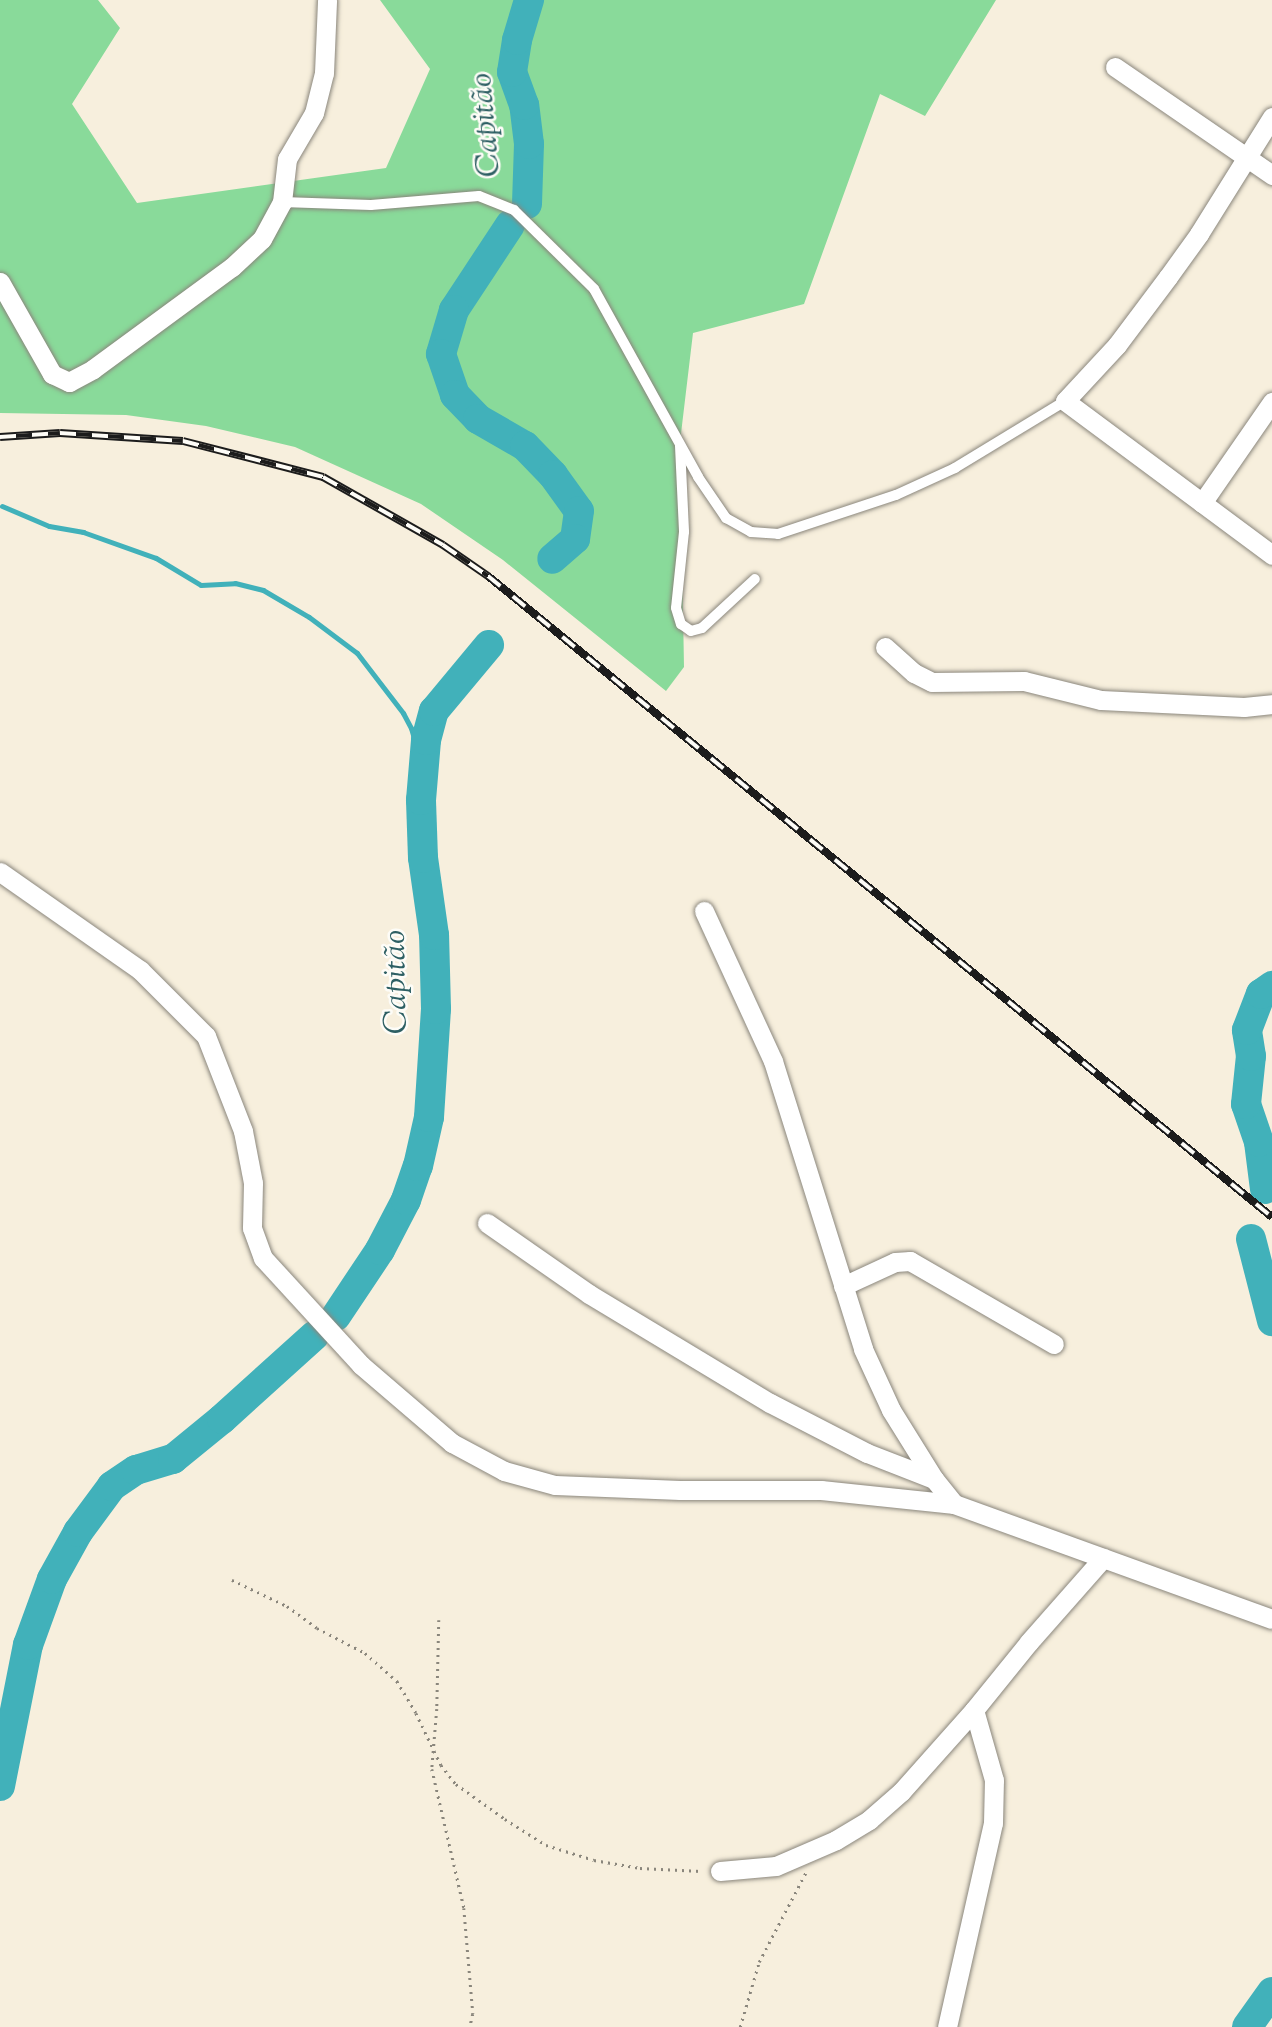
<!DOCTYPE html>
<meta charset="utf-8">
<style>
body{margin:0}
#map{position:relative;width:1272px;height:2027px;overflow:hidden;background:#f7efdd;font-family:"Sorts Mill Goudy",serif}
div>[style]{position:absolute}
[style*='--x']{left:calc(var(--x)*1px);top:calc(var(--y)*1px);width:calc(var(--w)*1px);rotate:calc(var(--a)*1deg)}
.green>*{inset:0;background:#89da9a}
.stream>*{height:5px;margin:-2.5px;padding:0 2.5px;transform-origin:2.5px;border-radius:2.5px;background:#41b1ba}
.river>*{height:30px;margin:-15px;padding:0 15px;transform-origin:15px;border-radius:15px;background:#41b1ba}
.path>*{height:2.5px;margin-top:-1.25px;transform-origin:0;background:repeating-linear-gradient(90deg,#8a867c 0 2px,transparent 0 7px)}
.roads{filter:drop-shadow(0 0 2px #8a867c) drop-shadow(0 0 2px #8a867c)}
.service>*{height:10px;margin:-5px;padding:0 5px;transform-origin:5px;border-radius:5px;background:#fff}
.minor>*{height:19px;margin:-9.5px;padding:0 9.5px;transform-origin:9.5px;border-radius:9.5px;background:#fff}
.rail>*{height:8px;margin-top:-4px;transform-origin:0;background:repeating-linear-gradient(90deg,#fdfcf7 0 16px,#1c1c1c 0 32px);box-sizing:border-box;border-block:2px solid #1c1c1c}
span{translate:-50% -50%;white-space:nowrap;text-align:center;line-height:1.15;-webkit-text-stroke:5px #fdfcf7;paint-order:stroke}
.water-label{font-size:32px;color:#2d5f63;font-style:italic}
</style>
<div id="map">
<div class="green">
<i style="clip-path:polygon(0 0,98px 0,120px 28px,72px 104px,137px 203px,386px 168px,430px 69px,380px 0,996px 0,925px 116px,880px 94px,804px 304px,693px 333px,680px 442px,684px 667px,666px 691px,503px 560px,421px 504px,295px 447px,206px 426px,126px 415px,0 413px)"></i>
</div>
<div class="stream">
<i style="--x:2;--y:506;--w:51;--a:23.1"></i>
<i style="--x:49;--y:526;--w:35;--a:10"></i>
<i style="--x:83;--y:532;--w:77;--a:19.6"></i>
<i style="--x:156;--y:558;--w:52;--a:31"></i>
<i style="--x:201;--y:585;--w:34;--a:-3"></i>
<i style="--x:235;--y:583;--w:29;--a:14"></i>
<i style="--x:263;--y:590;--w:53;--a:30.4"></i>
<i style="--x:309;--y:617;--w:60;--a:36.9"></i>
<i style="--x:357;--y:653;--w:76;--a:52.5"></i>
<i style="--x:403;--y:713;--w:17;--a:62"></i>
<i style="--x:411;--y:728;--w:43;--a:73.7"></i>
</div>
<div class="river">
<i style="--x:527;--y:204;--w:60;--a:-88.1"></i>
<i style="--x:529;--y:144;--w:39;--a:-97"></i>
<i style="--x:524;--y:105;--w:35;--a:-110"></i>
<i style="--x:512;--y:72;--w:32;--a:-81"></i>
<i style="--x:517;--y:40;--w:42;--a:-73.3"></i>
<i style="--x:510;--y:225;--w:102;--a:123.4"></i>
<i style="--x:454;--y:310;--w:46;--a:106.5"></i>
<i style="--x:441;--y:354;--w:43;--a:71.1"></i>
<i style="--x:455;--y:395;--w:33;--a:46"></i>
<i style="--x:478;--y:419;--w:54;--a:29.9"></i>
<i style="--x:525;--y:446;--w:40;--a:46"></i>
<i style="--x:553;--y:475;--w:44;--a:54.2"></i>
<i style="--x:579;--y:511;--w:28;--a:98"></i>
<i style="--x:575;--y:539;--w:30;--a:139"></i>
<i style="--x:1265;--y:1189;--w:47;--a:-97.3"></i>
<i style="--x:1259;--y:1142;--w:40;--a:-108.9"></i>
<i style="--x:1246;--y:1104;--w:48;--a:-84.1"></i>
<i style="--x:1251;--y:1056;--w:26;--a:-99"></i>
<i style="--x:1247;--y:1030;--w:39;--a:-69"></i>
<i style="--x:1261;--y:994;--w:14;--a:-36"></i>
<i style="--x:1251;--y:1239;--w:85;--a:75.6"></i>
<i style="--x:336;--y:1316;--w:79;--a:-56.3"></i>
<i style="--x:380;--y:1250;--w:56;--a:-62.5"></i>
<i style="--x:406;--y:1200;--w:36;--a:-71"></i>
<i style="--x:418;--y:1166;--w:50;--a:-77.3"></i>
<i style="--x:429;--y:1117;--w:108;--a:-86.3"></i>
<i style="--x:436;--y:1009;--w:74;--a:-91.5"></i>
<i style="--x:434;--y:935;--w:78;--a:-98.1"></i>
<i style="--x:423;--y:858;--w:58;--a:-92"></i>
<i style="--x:421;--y:800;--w:60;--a:-85.2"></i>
<i style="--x:426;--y:740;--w:30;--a:-75"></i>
<i style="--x:434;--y:711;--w:86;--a:-50.2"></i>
<i style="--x:0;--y:1786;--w:144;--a:-78.8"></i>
<i style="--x:28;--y:1645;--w:70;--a:-70"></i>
<i style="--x:52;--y:1579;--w:54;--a:-61"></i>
<i style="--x:78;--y:1532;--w:57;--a:-53.5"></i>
<i style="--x:112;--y:1486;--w:29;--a:-34"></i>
<i style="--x:136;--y:1470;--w:39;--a:-17"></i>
<i style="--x:173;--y:1459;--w:63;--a:-39.2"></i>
<i style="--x:222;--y:1419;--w:124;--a:-42.1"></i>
<i style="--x:1247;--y:2027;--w:43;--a:-54.5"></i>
</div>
<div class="path">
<i style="--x:232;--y:1580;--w:61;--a:25.3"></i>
<i style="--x:287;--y:1606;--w:37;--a:36"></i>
<i style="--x:317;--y:1628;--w:54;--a:27.5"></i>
<i style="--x:365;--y:1653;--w:43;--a:41.2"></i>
<i style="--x:397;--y:1681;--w:37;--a:59"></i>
<i style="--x:416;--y:1713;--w:58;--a:64.3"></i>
<i style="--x:441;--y:1765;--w:24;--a:52"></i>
<i style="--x:456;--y:1784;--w:60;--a:35.5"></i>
<i style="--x:505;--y:1819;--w:49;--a:32.4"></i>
<i style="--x:546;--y:1845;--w:50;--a:17.4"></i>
<i style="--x:594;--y:1860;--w:47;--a:9.9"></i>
<i style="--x:640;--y:1868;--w:61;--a:2.8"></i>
<i style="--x:439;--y:1620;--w:89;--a:91.3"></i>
<i style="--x:437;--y:1709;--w:60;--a:94.8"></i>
<i style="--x:432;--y:1769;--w:143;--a:77"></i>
<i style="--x:464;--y:1908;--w:106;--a:85.1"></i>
<i style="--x:473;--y:2014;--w:13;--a:103"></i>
<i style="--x:740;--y:2027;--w:68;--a:-73.7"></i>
<i style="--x:759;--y:1962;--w:102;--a:-62.4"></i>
</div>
<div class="roads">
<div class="service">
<i style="--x:282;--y:202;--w:89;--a:1.9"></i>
<i style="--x:371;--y:205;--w:108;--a:-4.8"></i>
<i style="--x:479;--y:196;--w:38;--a:22"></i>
<i style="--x:514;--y:210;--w:112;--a:44.6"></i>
<i style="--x:594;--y:289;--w:215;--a:61"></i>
<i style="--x:698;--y:477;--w:50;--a:55.7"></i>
<i style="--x:726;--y:518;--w:29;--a:29"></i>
<i style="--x:751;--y:532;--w:27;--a:4"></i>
<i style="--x:778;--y:534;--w:124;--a:-18.3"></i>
<i style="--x:896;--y:495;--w:65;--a:-24.6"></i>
<i style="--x:955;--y:468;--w:129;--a:-31.3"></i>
<i style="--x:680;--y:446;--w:86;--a:87.3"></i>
<i style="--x:684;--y:532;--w:76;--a:96"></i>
<i style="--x:676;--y:608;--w:17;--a:73"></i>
<i style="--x:681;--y:624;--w:12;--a:35"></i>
<i style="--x:691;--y:631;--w:11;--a:-15"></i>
<i style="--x:702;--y:628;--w:72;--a:-42.8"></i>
</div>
<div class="minor">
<i style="--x:1115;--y:67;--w:191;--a:34.5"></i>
<i style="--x:1272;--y:117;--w:138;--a:122"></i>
<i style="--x:1199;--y:234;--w:53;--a:125.8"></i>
<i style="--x:1168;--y:277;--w:85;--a:126.9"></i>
<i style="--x:1117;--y:345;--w:76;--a:132.9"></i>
<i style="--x:1065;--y:401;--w:258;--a:36.6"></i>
<i style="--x:0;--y:282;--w:106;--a:60.5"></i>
<i style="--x:52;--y:374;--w:19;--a:25"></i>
<i style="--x:69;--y:382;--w:27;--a:-28"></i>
<i style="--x:93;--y:369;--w:172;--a:-36.3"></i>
<i style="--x:232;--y:267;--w:41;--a:-43"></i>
<i style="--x:262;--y:239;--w:42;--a:-61.6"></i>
<i style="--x:282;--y:202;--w:43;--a:-83.4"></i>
<i style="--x:287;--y:159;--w:53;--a:-59.6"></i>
<i style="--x:314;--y:113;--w:41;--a:-76"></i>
<i style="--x:324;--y:73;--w:73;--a:-87.6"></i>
<i style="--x:1202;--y:503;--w:123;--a:-55.3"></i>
<i style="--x:885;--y:647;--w:39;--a:42"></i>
<i style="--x:914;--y:673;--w:20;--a:27"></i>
<i style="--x:932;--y:682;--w:92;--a:-0.6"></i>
<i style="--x:1024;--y:681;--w:79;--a:13.9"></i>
<i style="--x:1101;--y:700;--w:143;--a:2.8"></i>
<i style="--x:1244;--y:707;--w:28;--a:-6"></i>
<i style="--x:0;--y:872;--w:171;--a:35"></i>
<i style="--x:140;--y:970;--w:93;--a:45"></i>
<i style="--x:206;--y:1036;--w:102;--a:68.7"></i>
<i style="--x:243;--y:1131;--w:53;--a:79.1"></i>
<i style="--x:253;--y:1183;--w:45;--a:91.3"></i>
<i style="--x:252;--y:1228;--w:32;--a:70"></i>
<i style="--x:263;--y:1258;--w:145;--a:47.5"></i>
<i style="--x:361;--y:1365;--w:120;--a:40.6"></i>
<i style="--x:452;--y:1443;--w:59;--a:28.3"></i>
<i style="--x:504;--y:1471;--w:53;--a:15.4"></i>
<i style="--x:555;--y:1485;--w:125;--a:2.3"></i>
<i style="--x:680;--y:1490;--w:141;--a:0"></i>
<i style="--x:821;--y:1490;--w:134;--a:6"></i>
<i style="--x:954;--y:1504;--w:338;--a:19.9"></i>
<i style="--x:704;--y:911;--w:165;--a:65.3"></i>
<i style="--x:773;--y:1061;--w:302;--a:72.6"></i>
<i style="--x:863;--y:1349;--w:67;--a:65.3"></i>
<i style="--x:891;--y:1410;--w:81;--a:58.1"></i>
<i style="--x:934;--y:1479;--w:32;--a:51"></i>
<i style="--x:487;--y:1223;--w:124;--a:34.8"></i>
<i style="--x:589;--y:1294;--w:211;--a:31.1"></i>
<i style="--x:770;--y:1403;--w:109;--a:27.3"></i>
<i style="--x:867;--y:1453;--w:72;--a:21.2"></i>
<i style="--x:843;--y:1286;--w:57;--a:-24.8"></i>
<i style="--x:895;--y:1262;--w:15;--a:-4"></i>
<i style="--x:910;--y:1261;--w:166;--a:30"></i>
<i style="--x:720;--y:1871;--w:56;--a:-5.1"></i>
<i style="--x:776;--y:1866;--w:65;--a:-23.4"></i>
<i style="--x:836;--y:1840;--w:39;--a:-31"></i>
<i style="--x:869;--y:1820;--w:43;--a:-41.2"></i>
<i style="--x:901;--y:1792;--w:110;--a:-48.3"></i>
<i style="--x:974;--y:1710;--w:87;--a:-51"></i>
<i style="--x:1029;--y:1642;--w:112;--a:-48.6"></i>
<i style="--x:947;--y:2027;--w:209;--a:-77.3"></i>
<i style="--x:993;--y:1823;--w:43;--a:-88.7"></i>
<i style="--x:994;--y:1780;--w:73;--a:-105.9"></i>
</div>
</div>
<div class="rail">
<i style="--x:0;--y:437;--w:60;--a:-3.8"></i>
<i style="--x:60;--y:433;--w:123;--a:3.7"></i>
<i style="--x:183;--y:441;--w:145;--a:14.4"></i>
<i style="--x:323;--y:477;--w:138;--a:29.5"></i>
<i style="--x:443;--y:545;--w:55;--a:34.6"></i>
<i style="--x:488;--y:576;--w:1013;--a:39.27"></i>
</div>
<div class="water-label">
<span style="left:487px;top:125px;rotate:-95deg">Capitão</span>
<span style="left:397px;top:982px;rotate:-91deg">Capitão</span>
</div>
</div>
